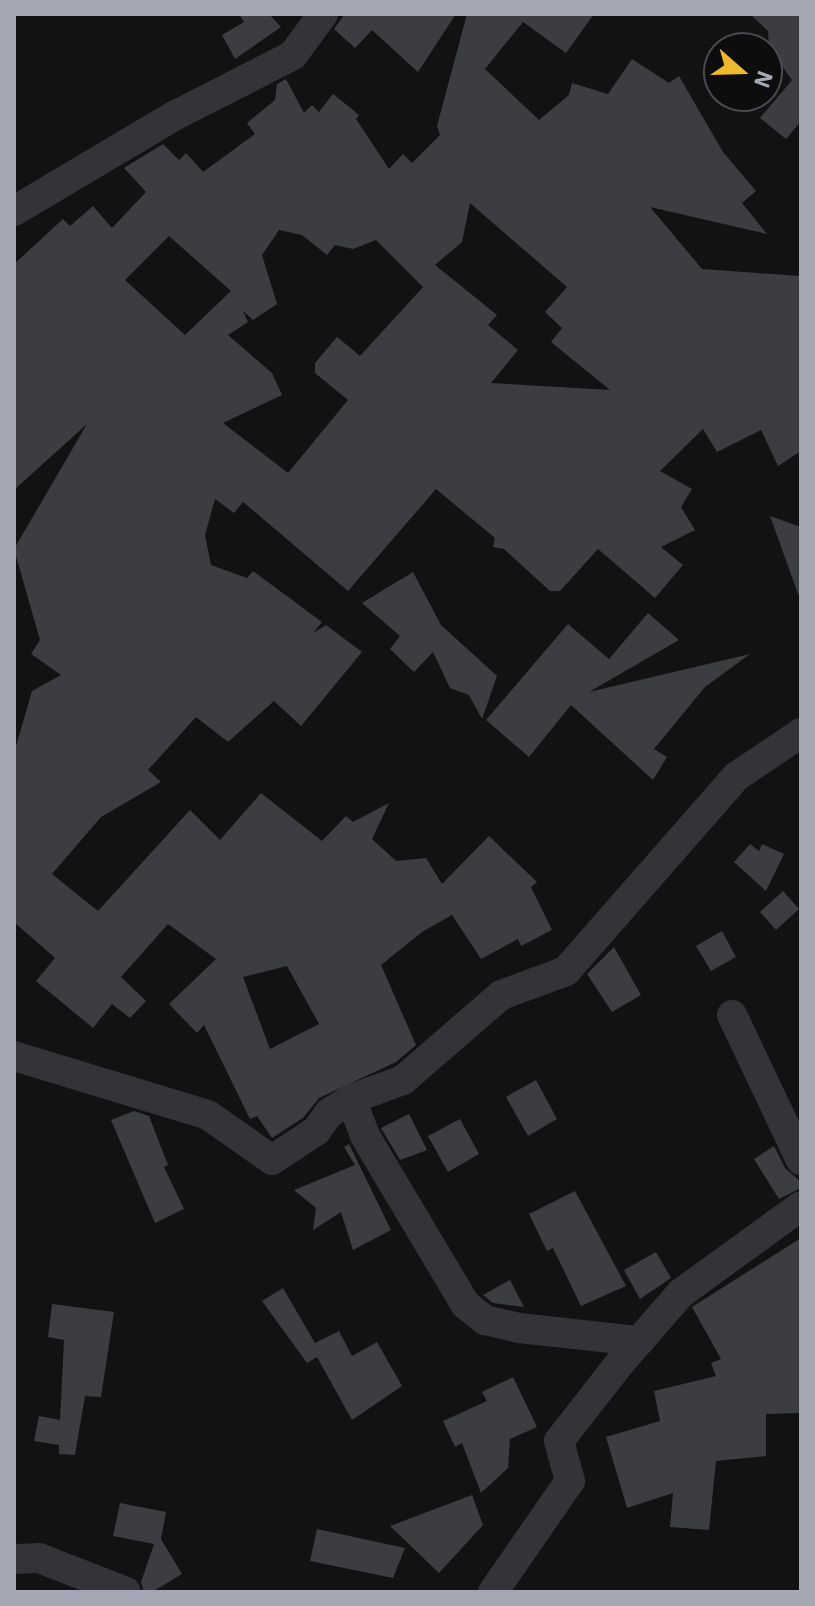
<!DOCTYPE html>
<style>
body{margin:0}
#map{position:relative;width:815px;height:1606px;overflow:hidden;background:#121213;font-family:"IBM Plex Sans",sans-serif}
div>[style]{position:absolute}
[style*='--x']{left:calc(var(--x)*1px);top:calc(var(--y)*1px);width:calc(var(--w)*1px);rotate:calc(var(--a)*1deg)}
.building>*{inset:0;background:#3c3d40}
.minor>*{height:30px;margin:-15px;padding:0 15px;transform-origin:15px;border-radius:15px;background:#333338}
span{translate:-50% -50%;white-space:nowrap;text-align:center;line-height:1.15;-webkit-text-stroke:7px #0d0d0e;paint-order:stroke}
.frame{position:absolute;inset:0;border:16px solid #a3a8b4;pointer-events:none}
.north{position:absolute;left:703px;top:32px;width:80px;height:80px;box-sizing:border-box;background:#0d0d0e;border:2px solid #494b50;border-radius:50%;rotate:110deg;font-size:22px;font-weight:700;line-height:32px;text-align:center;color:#a3a8b4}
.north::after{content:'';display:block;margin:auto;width:28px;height:36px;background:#efb92f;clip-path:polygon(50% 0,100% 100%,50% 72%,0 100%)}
</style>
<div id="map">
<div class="building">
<i style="clip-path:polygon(239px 14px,269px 14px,281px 27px,235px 59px,222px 35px,244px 22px)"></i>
<i style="clip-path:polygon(345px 14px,456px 14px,418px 72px,372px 30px,355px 48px,334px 29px)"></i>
<i style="clip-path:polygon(evenodd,467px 14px,594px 14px,566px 53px,523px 22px,485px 69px,539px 120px,569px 95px,572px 83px,608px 94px,632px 59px,669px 83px,679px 76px,723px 152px,756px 191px,742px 203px,767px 234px,650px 207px,702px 269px,801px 276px,801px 451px,778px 466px,761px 430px,717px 452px,703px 429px,660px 471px,692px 489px,681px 507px,695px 530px,661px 547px,683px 565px,655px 598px,598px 549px,560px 591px,550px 591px,504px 549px,493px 547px,495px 538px,436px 489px,348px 591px,243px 502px,234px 513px,215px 499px,205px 535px,211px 565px,247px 578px,253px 571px,322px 622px,313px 633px,326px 625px,362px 652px,301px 726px,274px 701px,228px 742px,196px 717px,148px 770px,161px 782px,101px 817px,52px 874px,98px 911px,190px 810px,220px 840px,261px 793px,322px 841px,346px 816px,353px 822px,389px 803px,372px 839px,396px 861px,426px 858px,442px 884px,489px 836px,537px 882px,531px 887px,552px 930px,521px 946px,518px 939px,481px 959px,452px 915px,422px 932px,381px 965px,416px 1045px,396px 1062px,319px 1098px,303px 1118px,272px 1138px,257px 1116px,250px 1119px,204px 1025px,197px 1033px,169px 1004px,216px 959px,168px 924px,121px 977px,146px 1001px,130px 1018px,112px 1004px,93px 1028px,36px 981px,55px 958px,14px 922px,14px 753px,32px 691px,61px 675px,31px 654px,40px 640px,14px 549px,87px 424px,14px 490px,14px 264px,63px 219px,70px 226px,93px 206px,112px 228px,146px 192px,124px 168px,163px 144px,179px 160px,186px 153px,203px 172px,255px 134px,247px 123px,275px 100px,277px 84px,286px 79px,304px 113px,312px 105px,319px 112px,333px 94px,359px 115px,356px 119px,389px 169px,403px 154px,412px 163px,440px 135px,437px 126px,467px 14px,470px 203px,567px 287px,545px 312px,562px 328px,551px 342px,610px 390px,491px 383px,518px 350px,488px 325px,497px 315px,435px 265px,462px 242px,470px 203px,467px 14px,279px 230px,302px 235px,327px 255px,335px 245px,353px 249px,376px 240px,423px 287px,360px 356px,337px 337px,315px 363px,315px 373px,348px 400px,288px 473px,223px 423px,282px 395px,272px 373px,228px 335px,248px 322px,243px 311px,253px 320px,277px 304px,262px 255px,279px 230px,467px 14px,169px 236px,231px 291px,185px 335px,125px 280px,169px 236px,467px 14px,287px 966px,319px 1024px,270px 1049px,243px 977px,287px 966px)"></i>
<i style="clip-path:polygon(750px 14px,801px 14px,801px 121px,786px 139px,760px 118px,792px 80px,769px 48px,768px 31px)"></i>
<i style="clip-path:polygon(770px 516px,801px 527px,801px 594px,798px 594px)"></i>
<i style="clip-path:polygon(413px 572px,441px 625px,497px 676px,482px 719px,469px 695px,450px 688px,433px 652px,414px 672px,390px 649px,400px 636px,362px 603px)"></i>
<i style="clip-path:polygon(648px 613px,679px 640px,589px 692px,750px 654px,705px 687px,654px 749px,667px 757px,653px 780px,571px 705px,529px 757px,486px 720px,568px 624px,609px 659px)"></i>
<i style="clip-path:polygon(750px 844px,759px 851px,762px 844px,784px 854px,766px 891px,734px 862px)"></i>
<i style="clip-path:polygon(783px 891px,799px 909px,776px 930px,760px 912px)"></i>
<i style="clip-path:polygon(722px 931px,736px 957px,711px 971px,696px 946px)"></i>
<i style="clip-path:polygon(614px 947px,641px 995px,612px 1012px,587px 974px)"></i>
<i style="clip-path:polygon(536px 1080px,557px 1119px,528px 1136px,506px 1097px)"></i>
<i style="clip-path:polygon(134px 1111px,149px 1116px,168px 1165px,164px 1167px,184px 1209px,155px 1223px,111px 1120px)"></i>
<i style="clip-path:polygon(409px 1114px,427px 1150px,400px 1160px,381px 1128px)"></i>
<i style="clip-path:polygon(460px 1119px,479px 1154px,448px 1172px,428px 1136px)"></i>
<i style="clip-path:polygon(349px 1144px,391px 1230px,353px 1250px,341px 1212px,313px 1230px,316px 1208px,294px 1190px,355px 1165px,344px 1147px)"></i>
<i style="clip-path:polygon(774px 1146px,785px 1168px,801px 1182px,801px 1188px,779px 1199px,754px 1159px)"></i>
<i style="clip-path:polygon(575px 1191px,626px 1286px,581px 1306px,553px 1248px,547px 1251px,529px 1214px)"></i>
<i style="clip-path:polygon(801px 1238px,801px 1413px,766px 1414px,766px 1456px,716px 1461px,709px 1530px,670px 1527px,673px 1493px,627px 1508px,606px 1437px,660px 1421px,654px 1391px,716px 1376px,711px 1363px,721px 1359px,692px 1307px)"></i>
<i style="clip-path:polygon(656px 1252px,671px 1278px,640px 1299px,624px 1270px)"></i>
<i style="clip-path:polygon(510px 1280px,524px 1307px,493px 1303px,483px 1295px)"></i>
<i style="clip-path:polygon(283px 1288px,315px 1343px,339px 1331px,352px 1356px,377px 1342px,402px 1386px,352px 1420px,317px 1357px,307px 1363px,262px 1301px)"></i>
<i style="clip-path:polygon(52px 1304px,114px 1312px,101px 1397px,85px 1396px,75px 1455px,59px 1454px,59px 1445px,34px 1441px,39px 1416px,60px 1420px,64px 1340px,48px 1337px)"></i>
<i style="clip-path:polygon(513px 1377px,537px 1427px,510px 1439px,508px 1468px,481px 1493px,462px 1443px,455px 1447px,443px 1421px,487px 1401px,482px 1392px)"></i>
<i style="clip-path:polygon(472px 1495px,483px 1525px,439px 1573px,390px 1526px)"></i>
<i style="clip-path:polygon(120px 1503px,166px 1512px,161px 1539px,182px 1574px,152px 1592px,144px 1592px,141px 1582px,154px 1544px,113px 1536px)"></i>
<i style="clip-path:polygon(317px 1529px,405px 1548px,393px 1578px,310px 1561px)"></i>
</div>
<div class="minor">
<i style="--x:14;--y:211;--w:188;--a:-30.7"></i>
<i style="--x:176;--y:115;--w:131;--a:-27.1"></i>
<i style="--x:293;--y:55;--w:51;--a:-53.8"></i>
<i style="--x:732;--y:1015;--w:161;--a:64.6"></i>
<i style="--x:14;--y:1056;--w:203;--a:16.9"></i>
<i style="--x:208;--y:1115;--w:78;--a:35.1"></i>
<i style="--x:272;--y:1160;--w:53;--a:-33.4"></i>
<i style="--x:316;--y:1131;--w:22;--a:-54"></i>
<i style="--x:329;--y:1113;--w:26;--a:-32"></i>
<i style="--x:351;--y:1099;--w:55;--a:-20.1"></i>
<i style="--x:403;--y:1080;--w:130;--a:-40.9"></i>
<i style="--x:501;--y:995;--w:69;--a:-20.3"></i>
<i style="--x:566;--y:971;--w:259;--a:-48.8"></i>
<i style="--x:737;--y:776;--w:77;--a:-33.9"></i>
<i style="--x:351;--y:1099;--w:40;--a:69"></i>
<i style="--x:365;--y:1136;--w:196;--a:59.2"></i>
<i style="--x:465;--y:1304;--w:26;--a:39"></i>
<i style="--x:485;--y:1320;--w:35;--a:13"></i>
<i style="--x:519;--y:1328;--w:121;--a:6.2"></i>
<i style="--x:14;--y:1559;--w:25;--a:-2"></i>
<i style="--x:39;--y:1558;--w:93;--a:21.3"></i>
<i style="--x:493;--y:1592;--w:135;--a:-55.3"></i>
<i style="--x:570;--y:1481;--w:41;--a:-105.4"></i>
<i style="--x:559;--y:1441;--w:99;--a:-52"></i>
<i style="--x:620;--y:1363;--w:93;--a:-48.9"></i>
<i style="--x:681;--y:1293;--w:148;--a:-35.9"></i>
</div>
<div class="frame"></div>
<div class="north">N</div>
</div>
